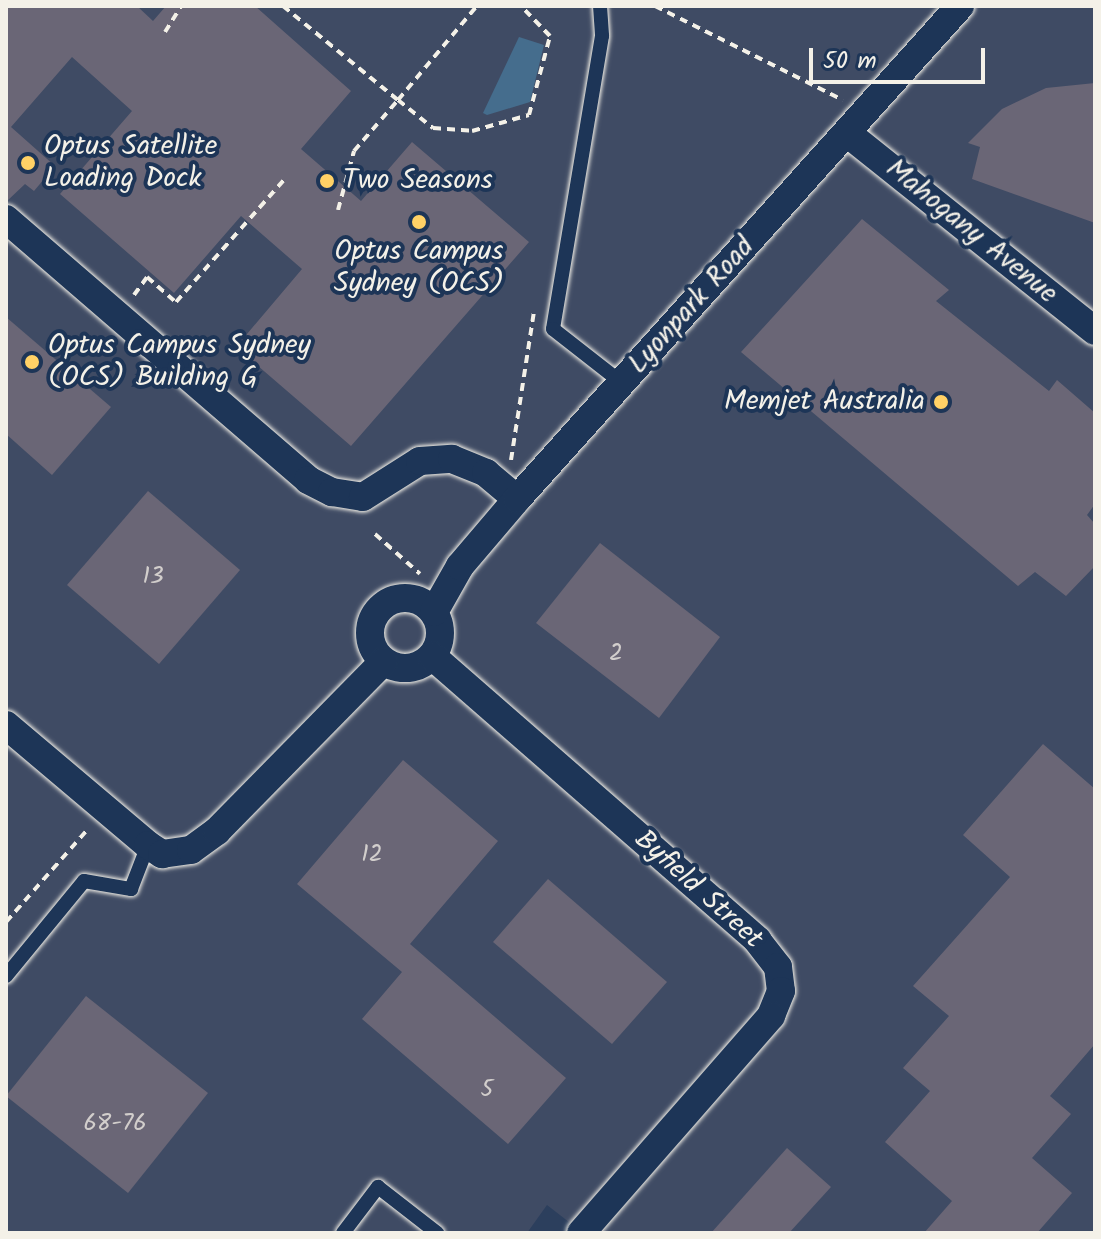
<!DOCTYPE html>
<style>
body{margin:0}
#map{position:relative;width:1101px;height:1239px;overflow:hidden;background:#2c3f5d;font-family:Kalam,sans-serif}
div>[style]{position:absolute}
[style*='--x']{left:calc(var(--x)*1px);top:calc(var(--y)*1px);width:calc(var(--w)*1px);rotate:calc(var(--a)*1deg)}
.built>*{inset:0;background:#3f4b64}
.water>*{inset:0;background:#456d8d}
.building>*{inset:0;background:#6a6676}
.path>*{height:4px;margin-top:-2px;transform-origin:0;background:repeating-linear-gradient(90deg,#f4f1e8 0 8px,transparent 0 14px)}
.roads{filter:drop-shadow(0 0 2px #f4f1e8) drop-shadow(0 0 2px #f4f1e8)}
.service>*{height:14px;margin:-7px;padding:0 7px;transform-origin:7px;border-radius:7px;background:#1d3557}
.minor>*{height:28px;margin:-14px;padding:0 14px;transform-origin:14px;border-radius:14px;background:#1d3557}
.minor>.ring{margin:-14px;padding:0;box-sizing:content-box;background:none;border:28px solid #1d3557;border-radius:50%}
.dots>*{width:22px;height:22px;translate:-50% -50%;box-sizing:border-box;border:4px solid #1d3557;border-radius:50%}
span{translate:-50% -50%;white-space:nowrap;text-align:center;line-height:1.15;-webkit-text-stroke:8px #1d3557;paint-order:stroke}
.number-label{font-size:24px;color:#d2cecc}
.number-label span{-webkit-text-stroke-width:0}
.poi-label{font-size:28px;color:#f4f1e8}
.left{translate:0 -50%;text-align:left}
.right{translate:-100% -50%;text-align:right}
.street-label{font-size:28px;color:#f4f1e8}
.frame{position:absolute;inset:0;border:8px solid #f4f1e8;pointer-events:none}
.scale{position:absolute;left:809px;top:48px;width:176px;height:36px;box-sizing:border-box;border:4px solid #f4f1e8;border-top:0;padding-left:10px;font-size:24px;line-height:28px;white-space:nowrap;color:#f4f1e8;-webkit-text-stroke:6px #1d3557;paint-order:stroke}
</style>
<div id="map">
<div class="built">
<i style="clip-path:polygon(6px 6px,1095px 6px,1095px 1233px,583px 1233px,547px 1205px,527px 1233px,6px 1233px)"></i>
</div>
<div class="water">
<i style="clip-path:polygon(519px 37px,544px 45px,530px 102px,487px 115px,483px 113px)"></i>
</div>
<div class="building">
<i style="clip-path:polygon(6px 6px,137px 6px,153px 21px,166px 6px,255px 6px,351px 91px,301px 149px,361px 201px,412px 142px,529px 242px,351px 446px,236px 347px,302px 269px,241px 216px,174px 293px,60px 194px,132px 111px,72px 57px,11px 127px,55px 166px,34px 191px,25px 184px,6px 202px)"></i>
<i style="clip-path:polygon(1095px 83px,1095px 223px,972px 179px,980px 147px,968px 143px,1002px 109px,1046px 88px)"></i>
<i style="clip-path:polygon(862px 219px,949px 290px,936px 301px,1049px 391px,1057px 380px,1095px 413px,1095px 504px,1087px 515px,1095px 524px,1095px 566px,1066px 596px,1035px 572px,1018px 586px,741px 352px)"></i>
<i style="clip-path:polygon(6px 317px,111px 407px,52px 475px,6px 434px)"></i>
<i style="clip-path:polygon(148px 491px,240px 570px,159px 664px,67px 585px)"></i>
<i style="clip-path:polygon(600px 543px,720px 637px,659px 718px,536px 623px)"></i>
<i style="clip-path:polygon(1043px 744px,1095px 789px,1095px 1044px,1050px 1096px,1071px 1114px,1032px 1158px,1072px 1193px,1037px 1233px,924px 1233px,952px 1201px,885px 1142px,930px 1091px,903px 1068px,949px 1016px,913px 986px,1010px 877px,963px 835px)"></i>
<i style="clip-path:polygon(403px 760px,498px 841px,410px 944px,566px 1078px,508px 1144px,362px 1019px,402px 972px,297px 884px)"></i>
<i style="clip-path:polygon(548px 879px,667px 982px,612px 1044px,493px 942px)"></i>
<i style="clip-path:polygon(86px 996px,208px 1093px,128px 1193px,6px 1096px)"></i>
<i style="clip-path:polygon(787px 1148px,831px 1187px,789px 1233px,711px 1233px)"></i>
</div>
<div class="path">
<i style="--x:283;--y:6;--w:149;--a:39.3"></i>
<i style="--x:398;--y:100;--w:123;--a:-50"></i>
<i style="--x:655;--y:6;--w:210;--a:26.6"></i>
<i style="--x:165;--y:32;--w:31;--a:-58"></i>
<i style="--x:338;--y:210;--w:61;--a:-74.8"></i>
<i style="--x:354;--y:151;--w:67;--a:-49.2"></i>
<i style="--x:398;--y:100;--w:45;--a:38.7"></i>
<i style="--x:433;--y:128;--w:39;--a:4"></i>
<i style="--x:472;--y:131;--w:59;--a:-15.7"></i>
<i style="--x:529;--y:115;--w:82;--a:-75.1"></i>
<i style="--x:550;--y:36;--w:42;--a:-134"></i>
<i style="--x:134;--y:295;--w:22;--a:-54"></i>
<i style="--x:147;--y:277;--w:38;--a:41"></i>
<i style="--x:176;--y:302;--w:164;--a:-48.5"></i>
<i style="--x:511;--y:460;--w:150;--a:-81.2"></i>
<i style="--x:375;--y:534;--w:60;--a:41.6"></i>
<i style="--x:6;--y:922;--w:125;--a:-48.6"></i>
</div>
<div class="roads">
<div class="service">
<i style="--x:600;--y:6;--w:30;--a:86"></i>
<i style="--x:602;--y:36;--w:297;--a:99.5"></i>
<i style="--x:553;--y:329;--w:88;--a:38"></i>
<i style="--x:6;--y:976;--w:123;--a:-50.6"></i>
<i style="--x:84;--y:881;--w:48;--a:9.7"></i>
<i style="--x:131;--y:889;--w:47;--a:-68.9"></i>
<i style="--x:343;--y:1233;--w:58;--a:-52.7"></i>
<i style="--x:378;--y:1187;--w:75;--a:37.9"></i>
</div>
<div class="minor">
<i style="--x:847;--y:133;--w:317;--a:38.6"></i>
<i style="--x:6;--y:219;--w:399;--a:40.8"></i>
<i style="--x:308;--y:480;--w:27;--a:27"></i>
<i style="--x:332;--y:492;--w:31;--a:9"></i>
<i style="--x:363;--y:497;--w:67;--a:-32.3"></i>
<i style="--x:420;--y:461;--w:32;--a:-4"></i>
<i style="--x:452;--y:459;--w:37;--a:22"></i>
<i style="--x:486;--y:473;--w:40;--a:40"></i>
<i class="ring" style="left:370px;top:598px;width:42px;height:42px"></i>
<i style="--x:434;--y:612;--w:53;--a:-60.5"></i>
<i style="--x:460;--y:566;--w:88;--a:-49.6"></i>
<i style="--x:517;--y:499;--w:663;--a:-48.06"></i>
<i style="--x:432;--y:656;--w:432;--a:41.1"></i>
<i style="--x:757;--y:940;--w:34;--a:52"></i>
<i style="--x:778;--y:967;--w:24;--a:83"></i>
<i style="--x:781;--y:991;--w:27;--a:112"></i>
<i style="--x:771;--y:1016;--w:288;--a:131.2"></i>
<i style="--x:6;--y:725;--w:186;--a:40.2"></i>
<i style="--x:148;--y:845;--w:17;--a:33"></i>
<i style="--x:162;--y:854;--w:29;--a:-8"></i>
<i style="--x:191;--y:850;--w:32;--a:-36"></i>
<i style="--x:217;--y:831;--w:238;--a:-45.5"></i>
</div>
</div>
<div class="dots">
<i style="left:28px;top:163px;background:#ffd166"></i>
<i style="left:327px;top:181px;background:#ffd166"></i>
<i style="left:419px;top:222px;background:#ffd166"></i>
<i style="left:32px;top:362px;background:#ffd166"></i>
<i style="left:941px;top:402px;background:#ffd166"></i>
</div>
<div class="number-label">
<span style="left:153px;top:577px">13</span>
<span style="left:616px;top:654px">2</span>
<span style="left:372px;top:855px">12</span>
<span style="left:487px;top:1090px">5</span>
<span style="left:115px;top:1124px">68-76</span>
</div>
<div class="poi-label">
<span class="left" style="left:44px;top:163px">Optus Satellite<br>Loading Dock</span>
<span class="left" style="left:343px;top:181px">Two Seasons</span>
<span style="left:419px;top:268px">Optus Campus<br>Sydney (OCS)</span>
<span class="left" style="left:48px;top:362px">Optus Campus Sydney<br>(OCS) Building G</span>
<span class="right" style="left:925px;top:402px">Memjet Australia</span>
</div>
<div class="street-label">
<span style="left:971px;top:232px;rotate:39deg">Mahogany Avenue</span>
<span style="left:692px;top:306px;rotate:-48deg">Lyonpark Road</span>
<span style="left:698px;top:890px;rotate:42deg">Byfield Street</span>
</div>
<div class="frame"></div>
<div class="scale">50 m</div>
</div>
